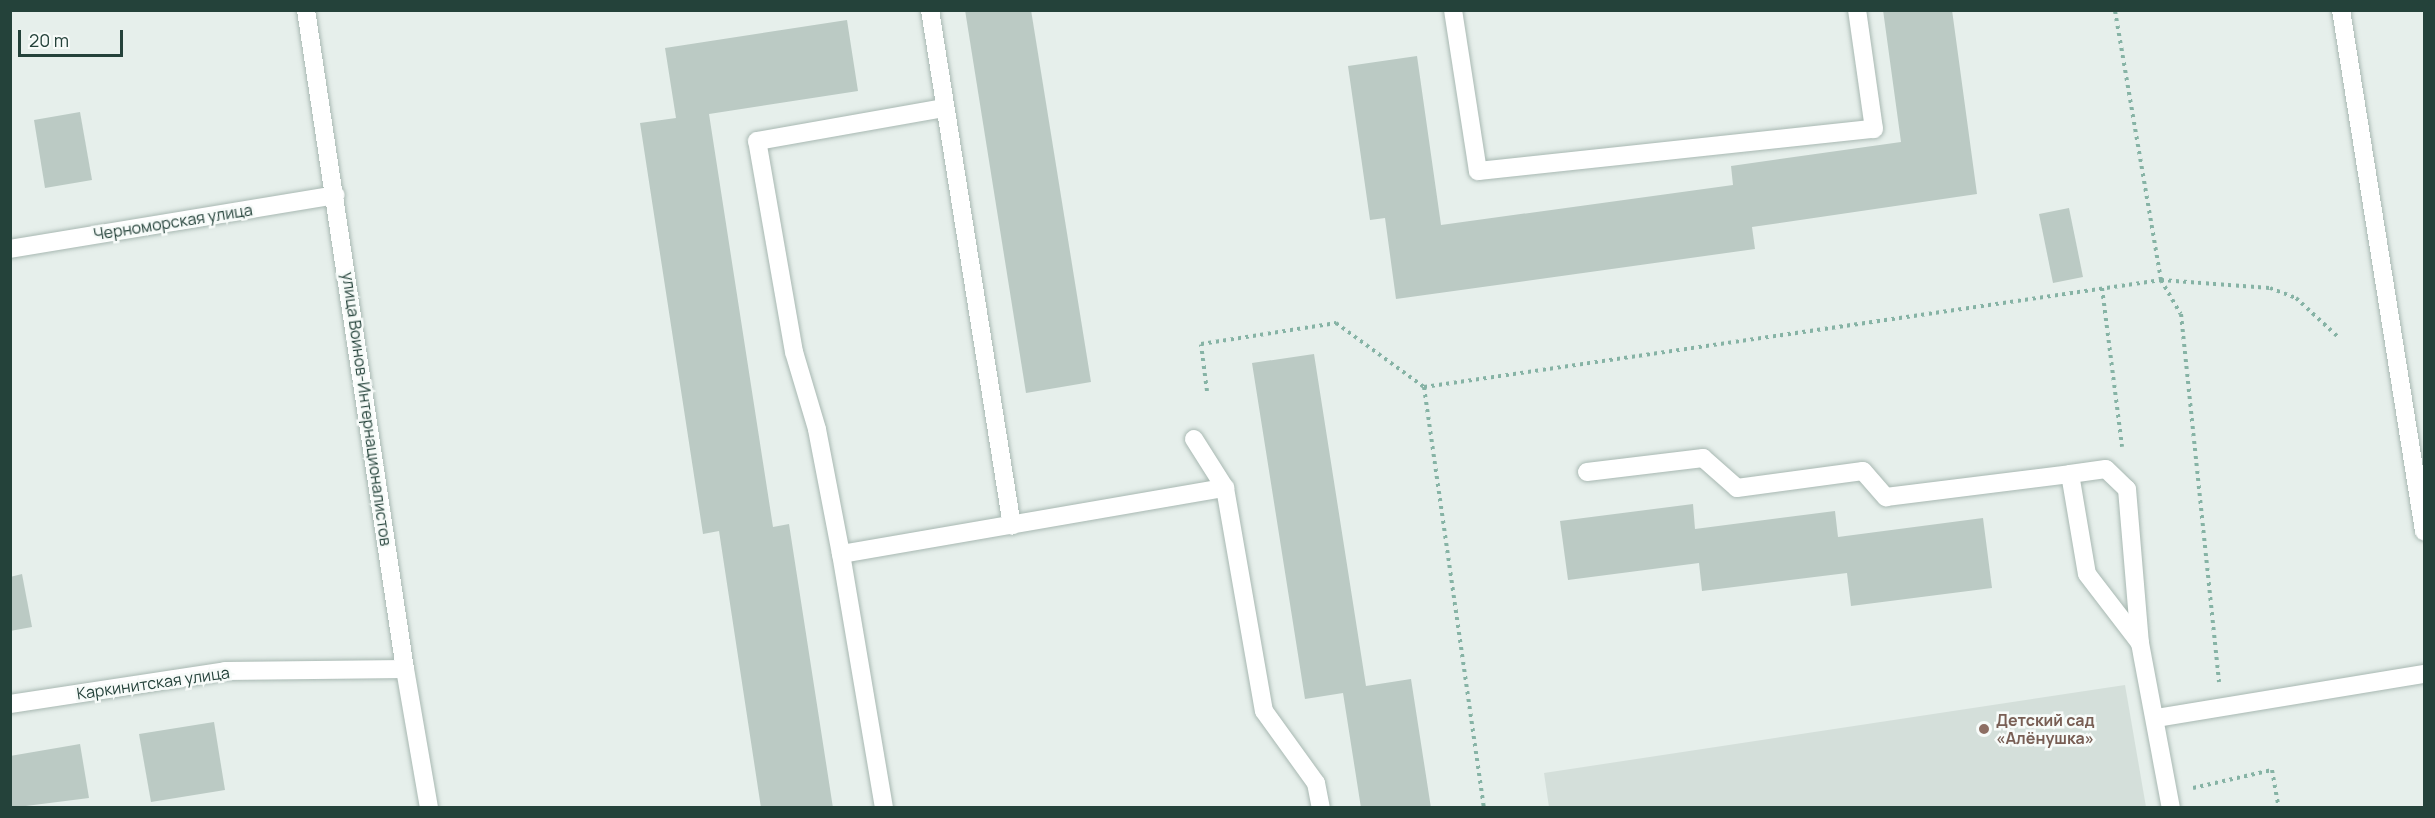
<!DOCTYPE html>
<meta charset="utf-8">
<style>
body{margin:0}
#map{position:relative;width:2435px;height:818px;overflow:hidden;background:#e6efeb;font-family:Manrope,sans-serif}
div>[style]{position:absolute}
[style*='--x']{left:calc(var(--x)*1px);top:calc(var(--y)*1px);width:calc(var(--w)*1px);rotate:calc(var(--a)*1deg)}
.built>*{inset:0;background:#d4dfda}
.building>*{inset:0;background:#bbcac4}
.path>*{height:4px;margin-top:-2px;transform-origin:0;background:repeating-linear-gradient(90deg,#86b3a5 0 3px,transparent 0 7.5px)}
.roads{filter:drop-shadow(0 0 2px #a8b8b2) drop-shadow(0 0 2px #a8b8b2)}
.minor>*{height:18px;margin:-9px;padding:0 9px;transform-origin:9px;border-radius:9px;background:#fff}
.dots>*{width:16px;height:16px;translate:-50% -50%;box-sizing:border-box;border:3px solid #f7fbf9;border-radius:50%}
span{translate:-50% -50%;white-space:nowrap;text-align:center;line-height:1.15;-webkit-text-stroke:5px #f7fbf9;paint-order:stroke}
.street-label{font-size:16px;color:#24423a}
.education-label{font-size:16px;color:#785e54;font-weight:700}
.left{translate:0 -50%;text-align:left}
.frame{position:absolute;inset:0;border:12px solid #24423a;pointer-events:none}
.scale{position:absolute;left:18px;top:30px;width:105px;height:27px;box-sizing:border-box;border:3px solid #24423a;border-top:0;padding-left:8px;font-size:18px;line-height:21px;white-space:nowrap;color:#24423a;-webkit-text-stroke:4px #f7fbf9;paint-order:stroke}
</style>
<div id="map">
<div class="built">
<i style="clip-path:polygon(2125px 685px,2146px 807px,1549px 807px,1544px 773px)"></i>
</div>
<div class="building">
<i style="clip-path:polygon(965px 10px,1031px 10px,1091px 382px,1026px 393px)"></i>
<i style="clip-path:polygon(1883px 10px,1952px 10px,1977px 194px,1752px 227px,1755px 249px,1396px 299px,1385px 218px,1370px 220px,1348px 66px,1417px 56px,1441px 225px,1733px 185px,1731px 166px,1901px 142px)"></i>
<i style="clip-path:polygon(847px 20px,858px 91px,709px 114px,773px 527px,789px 524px,833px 808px,761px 808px,719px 531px,703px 534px,640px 123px,676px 118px,665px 48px)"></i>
<i style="clip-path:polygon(80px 112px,92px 180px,45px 188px,34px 120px)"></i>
<i style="clip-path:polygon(2069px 208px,2083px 277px,2053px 283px,2039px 214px)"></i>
<i style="clip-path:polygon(1314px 354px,1366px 686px,1411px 679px,1431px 808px,1361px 808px,1343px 693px,1305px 699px,1252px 363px)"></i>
<i style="clip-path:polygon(1693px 504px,1695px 529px,1835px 511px,1838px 537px,1983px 518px,1992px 588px,1851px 606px,1847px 573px,1702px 591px,1699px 563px,1568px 580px,1560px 521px)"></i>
<i style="clip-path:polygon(22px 574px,32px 627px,10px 631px,10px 577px)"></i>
<i style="clip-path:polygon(214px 722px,225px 790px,151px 802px,139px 734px)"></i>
<i style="clip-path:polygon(80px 744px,89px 798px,10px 808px,10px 756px)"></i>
</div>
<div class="path">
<i style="--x:2161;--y:280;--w:39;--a:60"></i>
<i style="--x:2181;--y:314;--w:370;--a:84.1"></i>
<i style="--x:2161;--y:280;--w:109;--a:4.2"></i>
<i style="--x:2270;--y:288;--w:28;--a:21"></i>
<i style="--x:2296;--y:298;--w:56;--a:42.8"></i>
<i style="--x:2102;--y:288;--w:160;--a:82.8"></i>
<i style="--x:1424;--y:387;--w:425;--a:81.9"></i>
<i style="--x:1207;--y:391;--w:47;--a:-97.3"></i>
<i style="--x:1201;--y:344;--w:137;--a:-8.8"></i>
<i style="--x:1336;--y:323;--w:109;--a:36"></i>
<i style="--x:1424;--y:387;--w:745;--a:-8.26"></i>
<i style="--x:2161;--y:280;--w:274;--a:-99.7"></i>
<i style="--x:2193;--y:788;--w:81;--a:-12.8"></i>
<i style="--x:2272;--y:770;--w:39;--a:80"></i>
</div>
<div class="roads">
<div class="minor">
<i style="--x:306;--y:10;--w:666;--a:81.46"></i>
<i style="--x:405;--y:669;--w:141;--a:80.2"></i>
<i style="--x:930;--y:10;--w:522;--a:80.97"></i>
<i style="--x:1453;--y:10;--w:163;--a:81.2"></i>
<i style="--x:1478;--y:171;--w:398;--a:-6.1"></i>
<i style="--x:1874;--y:129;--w:120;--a:-98.1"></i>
<i style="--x:2341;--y:10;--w:528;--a:80.95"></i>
<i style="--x:10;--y:249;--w:330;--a:-9.4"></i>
<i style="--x:1194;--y:439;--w:58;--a:57.7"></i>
<i style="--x:1225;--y:488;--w:226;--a:80.1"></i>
<i style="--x:1264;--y:711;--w:89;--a:54.2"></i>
<i style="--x:1316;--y:783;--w:25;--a:79"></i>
<i style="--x:1587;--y:472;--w:117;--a:-6.9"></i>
<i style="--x:1703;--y:458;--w:45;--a:41.4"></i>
<i style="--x:1737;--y:488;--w:127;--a:-7.7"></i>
<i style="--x:1863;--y:471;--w:35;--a:49"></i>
<i style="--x:1886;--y:497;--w:185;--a:-7.1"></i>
<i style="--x:2070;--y:474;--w:101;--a:80.4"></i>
<i style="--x:2087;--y:574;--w:87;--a:52.5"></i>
<i style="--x:2070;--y:474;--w:36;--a:-8"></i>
<i style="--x:2106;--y:469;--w:29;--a:44"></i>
<i style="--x:2127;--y:489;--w:155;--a:85.2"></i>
<i style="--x:2140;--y:643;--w:168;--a:79.4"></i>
<i style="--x:841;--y:554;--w:390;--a:-9.8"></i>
<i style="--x:10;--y:704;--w:218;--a:-8.7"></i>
<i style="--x:225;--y:671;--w:180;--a:-0.6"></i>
<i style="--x:2157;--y:718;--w:271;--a:-9.4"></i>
<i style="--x:884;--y:808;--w:258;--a:-99.6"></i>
<i style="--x:841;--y:554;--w:127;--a:-100.9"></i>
<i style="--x:817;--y:429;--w:80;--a:-106.6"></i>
<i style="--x:794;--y:352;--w:214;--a:-99.9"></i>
<i style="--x:757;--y:141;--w:190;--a:-10"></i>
</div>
</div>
<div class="dots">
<i style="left:1984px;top:729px;background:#8d6e63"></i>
</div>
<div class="street-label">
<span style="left:173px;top:222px;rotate:-9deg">Черноморская улица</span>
<span style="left:367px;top:409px;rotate:82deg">улица Воинов-Интернационалистов</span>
<span style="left:153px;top:683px;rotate:-8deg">Каркинитская улица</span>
</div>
<div class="education-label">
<span class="left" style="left:1996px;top:729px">Детский сад<br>«Алёнушка»</span>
</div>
<div class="frame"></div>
<div class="scale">20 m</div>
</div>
